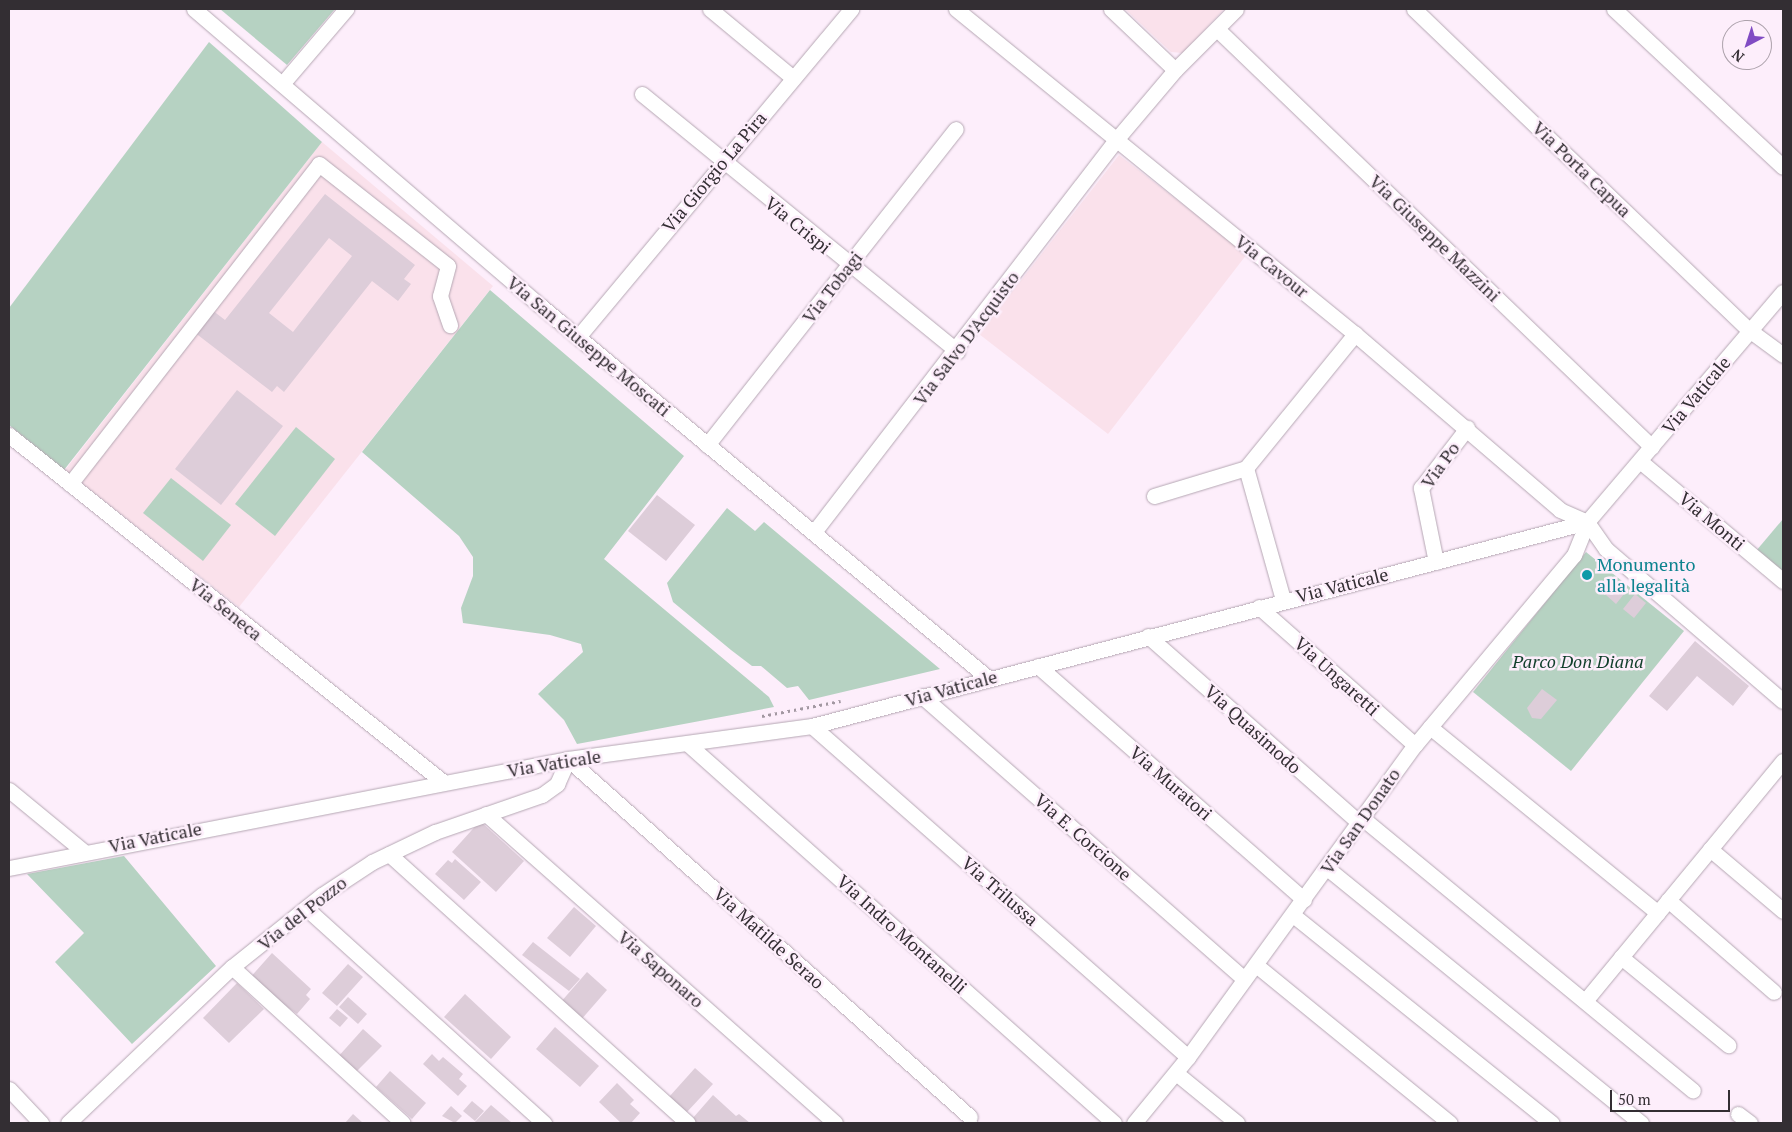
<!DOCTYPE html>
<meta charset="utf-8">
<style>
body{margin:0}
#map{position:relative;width:1792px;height:1132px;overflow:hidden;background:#fdeefb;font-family:"PT Serif",serif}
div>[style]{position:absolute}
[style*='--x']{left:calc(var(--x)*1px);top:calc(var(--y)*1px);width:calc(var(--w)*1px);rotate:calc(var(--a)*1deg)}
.education>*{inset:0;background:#fae1eb}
.green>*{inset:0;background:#b6d2c2}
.building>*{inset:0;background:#ddcdd9}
.path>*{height:3px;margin-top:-1.5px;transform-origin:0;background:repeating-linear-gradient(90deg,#a398a2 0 2.5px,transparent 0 6.5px)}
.roads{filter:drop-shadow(0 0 1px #b5a7b3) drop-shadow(0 0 1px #b5a7b3)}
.minor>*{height:15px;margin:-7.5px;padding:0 7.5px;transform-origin:7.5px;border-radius:7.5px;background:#fff}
.dots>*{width:14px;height:14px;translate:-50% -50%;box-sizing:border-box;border:2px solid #fdeefb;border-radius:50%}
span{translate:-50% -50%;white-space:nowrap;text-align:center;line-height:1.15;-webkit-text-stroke:5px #fdeefb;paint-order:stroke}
.street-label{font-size:18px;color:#332e33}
.culture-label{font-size:18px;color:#0d838f}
.left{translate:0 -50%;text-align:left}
.park-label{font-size:18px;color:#113f2b;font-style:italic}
.frame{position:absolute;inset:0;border:10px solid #332e33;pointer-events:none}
.north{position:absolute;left:1722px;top:20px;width:50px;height:50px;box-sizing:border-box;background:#fdeefb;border:1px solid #aca1ab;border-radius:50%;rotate:220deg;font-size:14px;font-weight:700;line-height:20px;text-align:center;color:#332e33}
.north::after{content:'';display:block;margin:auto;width:18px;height:22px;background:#804bc3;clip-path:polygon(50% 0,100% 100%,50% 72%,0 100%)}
.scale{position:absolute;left:1610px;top:1090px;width:120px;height:22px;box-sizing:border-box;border:2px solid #332e33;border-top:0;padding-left:6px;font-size:15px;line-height:18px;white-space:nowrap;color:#332e33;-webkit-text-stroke:4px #fdeefb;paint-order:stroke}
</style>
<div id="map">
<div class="education">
<i style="clip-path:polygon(1125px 9px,1224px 9px,1183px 53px,1171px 52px)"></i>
<i style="clip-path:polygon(322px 142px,493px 286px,239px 607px,65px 470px)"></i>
<i style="clip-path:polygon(1119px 155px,1247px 254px,1108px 434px,979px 334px)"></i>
</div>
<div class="green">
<i style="clip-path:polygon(220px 9px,335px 9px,287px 65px)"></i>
<i style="clip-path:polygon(209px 42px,322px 142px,64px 470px,9px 425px,9px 308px)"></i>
<i style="clip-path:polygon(490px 290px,684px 456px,604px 559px,769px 697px,774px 707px,577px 744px,564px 720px,538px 694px,583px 652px,581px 644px,550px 635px,463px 623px,461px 608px,473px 576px,473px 557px,459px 536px,362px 452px)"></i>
<i style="clip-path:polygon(296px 427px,335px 459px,275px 536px,235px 504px)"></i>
<i style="clip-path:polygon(171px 478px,231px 525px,203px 561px,143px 513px)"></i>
<i style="clip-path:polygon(727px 508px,755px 531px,764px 522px,940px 669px,809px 700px,798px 686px,787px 688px,761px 666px,752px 666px,731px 650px,673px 602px,667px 583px)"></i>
<i style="clip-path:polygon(1783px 519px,1783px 574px,1756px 551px)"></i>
<i style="clip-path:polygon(1586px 552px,1684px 631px,1571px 771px,1473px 692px)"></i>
<i style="clip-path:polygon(124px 856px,216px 966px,132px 1044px,55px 962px,84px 933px,27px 874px)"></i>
</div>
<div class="building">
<i style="clip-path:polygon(evenodd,325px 194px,415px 265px,404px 279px,411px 284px,398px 301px,372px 281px,284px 392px,277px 386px,272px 392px,194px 332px,212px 310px,225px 320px,325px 194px,329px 238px,352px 256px,293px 332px,269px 313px,329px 238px)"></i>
<i style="clip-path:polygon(237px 390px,283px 426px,221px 505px,175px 469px)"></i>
<i style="clip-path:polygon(657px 495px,695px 525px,666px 561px,628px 531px)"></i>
<i style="clip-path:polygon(1617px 580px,1628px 589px,1616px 604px,1606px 595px)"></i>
<i style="clip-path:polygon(1635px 594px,1646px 603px,1634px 618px,1623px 609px)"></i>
<i style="clip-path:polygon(1695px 641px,1749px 686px,1733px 706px,1697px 676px,1667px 711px,1649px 696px)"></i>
<i style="clip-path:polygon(1542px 689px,1557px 700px,1541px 719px,1532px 718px,1527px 708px)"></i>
<i style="clip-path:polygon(480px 821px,524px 861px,496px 892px,452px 852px)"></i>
<i style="clip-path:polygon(455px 859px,481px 882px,464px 900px,435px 874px,448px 860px,452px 863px)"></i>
<i style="clip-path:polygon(574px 907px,596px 926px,570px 957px,547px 938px)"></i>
<i style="clip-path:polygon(533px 942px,580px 979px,569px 991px,522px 955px)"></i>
<i style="clip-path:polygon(272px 953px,311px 989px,306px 995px,310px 999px,297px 1014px,249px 979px)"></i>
<i style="clip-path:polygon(348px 964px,363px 977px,337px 1006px,322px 993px)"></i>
<i style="clip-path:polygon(587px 972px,607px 990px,580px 1021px,560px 1003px)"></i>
<i style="clip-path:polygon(237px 983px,264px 1009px,229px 1043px,203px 1018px)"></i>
<i style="clip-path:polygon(465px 994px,511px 1037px,491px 1059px,444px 1017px)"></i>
<i style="clip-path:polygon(348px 997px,367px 1014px,358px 1024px,339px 1007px)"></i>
<i style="clip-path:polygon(337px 1009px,348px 1018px,340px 1027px,329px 1018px)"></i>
<i style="clip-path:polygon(555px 1027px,599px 1066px,580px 1087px,536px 1049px)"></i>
<i style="clip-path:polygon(363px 1029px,382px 1046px,354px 1074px,337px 1058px)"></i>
<i style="clip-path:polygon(432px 1054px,439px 1061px,443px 1057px,463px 1074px,459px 1079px,467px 1086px,458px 1096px,423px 1064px)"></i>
<i style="clip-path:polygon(695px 1068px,713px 1084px,687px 1112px,669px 1097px)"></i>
<i style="clip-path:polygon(390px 1071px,426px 1103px,412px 1119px,376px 1087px)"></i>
<i style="clip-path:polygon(617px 1083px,634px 1100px,630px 1104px,640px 1113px,631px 1123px,621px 1123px,599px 1102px)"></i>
<i style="clip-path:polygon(713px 1095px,736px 1116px,739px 1114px,750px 1123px,697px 1123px,692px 1119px)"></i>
<i style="clip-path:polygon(472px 1101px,484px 1111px,475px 1121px,463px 1111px)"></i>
<i style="clip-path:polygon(491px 1105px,512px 1123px,474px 1123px)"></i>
<i style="clip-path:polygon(451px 1106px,462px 1116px,455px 1123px,442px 1116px)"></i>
<i style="clip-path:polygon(353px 1114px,363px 1123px,345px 1123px)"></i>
</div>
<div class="path">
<i style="--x:762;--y:716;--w:80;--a:-10.8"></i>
</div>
<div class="roads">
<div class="minor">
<i style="--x:194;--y:9;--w:452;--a:40.6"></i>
<i style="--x:537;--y:303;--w:587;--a:39.74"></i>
<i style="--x:710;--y:9;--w:108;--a:39.7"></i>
<i style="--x:956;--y:9;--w:515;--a:39.16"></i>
<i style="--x:1355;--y:334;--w:270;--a:40.6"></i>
<i style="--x:1560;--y:510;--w:30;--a:24"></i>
<i style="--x:1587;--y:522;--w:33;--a:55"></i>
<i style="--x:1606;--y:549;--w:233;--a:40.7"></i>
<i style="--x:1111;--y:9;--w:88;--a:43.6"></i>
<i style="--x:1414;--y:9;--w:464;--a:43.8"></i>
<i style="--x:1749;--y:330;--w:42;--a:36.3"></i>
<i style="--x:1614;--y:9;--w:231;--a:43.1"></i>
<i style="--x:1217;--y:29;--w:603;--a:43.86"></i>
<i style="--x:282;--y:84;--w:99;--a:-49.5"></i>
<i style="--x:642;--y:94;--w:407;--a:39.2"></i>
<i style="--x:578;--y:337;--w:427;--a:-50.2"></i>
<i style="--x:9;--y:435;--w:556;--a:38.64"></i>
<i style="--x:707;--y:445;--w:402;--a:-51.8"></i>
<i style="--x:1640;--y:461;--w:187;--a:40"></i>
<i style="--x:1246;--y:468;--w:137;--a:74.3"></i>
<i style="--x:70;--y:484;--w:405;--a:-52.1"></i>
<i style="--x:319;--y:164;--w:164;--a:38.3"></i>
<i style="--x:448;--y:266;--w:31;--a:105"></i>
<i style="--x:440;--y:296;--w:31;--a:71"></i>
<i style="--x:1154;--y:496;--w:96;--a:-16.9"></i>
<i style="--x:1246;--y:468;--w:173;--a:-50.9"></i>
<i style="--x:814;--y:532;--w:493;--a:-52.4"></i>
<i style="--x:1115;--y:141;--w:93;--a:-49.8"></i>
<i style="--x:1175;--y:70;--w:86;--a:-45"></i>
<i style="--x:1436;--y:562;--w:76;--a:-101.5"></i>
<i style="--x:1421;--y:488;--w:76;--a:-52.5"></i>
<i style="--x:1259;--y:607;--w:208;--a:41.5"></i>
<i style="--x:1148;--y:636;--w:281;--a:41.5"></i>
<i style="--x:1038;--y:666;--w:354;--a:41.3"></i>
<i style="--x:922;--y:696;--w:429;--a:41.3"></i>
<i style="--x:812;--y:726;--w:501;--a:41.36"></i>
<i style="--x:1430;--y:727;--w:294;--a:39.2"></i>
<i style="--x:689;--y:745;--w:569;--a:41.65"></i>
<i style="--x:9;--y:790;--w:96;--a:39.5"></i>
<i style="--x:486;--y:814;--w:466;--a:41.5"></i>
<i style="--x:1361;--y:817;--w:430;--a:39.5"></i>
<i style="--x:1710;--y:849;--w:96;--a:40.3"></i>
<i style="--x:389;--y:854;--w:402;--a:42"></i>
<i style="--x:9;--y:868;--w:570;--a:-11.03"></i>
<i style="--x:568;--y:759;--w:246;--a:-7.7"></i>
<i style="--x:812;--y:726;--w:801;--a:-14.75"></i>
<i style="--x:1587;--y:522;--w:302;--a:-49.6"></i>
<i style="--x:1327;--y:868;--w:405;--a:39.1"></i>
<i style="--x:1668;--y:900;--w:140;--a:41"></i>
<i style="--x:306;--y:908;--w:321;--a:42.1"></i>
<i style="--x:1293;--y:915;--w:332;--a:38.8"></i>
<i style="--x:1621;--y:957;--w:139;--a:39.4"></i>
<i style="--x:1256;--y:965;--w:250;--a:39.2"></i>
<i style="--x:232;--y:967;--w:231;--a:42.4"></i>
<i style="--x:1585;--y:1001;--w:311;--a:-50.5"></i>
<i style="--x:1176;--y:1073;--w:79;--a:39.3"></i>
<i style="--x:9;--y:1089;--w:47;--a:46.7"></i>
<i style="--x:1738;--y:1114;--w:15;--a:37"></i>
<i style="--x:68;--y:1123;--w:226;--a:-43.6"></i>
<i style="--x:232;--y:967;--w:115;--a:-38.7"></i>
<i style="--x:322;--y:895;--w:60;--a:-33.4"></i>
<i style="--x:372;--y:862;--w:70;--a:-25.5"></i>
<i style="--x:435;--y:832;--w:113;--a:-19.1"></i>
<i style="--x:542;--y:795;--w:19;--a:-36"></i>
<i style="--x:557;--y:784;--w:27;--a:-66"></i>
<i style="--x:568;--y:759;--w:538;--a:41.69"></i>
<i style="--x:1134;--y:1123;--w:85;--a:-50.7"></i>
<i style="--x:1188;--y:1057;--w:386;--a:-54"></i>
<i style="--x:1415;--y:745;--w:248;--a:-50.1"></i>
<i style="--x:1574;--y:555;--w:35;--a:-68"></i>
</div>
</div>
<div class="dots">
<i style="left:1587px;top:575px;background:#0f9aa8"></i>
</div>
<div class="street-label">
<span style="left:1582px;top:169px;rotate:44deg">Via Porta Capua</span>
<span style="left:714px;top:172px;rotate:-50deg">Via Giorgio La Pira</span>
<span style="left:798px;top:225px;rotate:39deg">Via Crispi</span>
<span style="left:1435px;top:238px;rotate:44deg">Via Giuseppe Mazzini</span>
<span style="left:1272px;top:266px;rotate:39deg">Via Cavour</span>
<span style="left:832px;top:287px;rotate:-52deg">Via Tobagi</span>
<span style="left:966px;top:338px;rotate:-53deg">Via Salvo D'Acquisto</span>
<span style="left:589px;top:346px;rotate:40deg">Via San Giuseppe Moscati</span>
<span style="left:1696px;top:395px;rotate:-50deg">Via Vaticale</span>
<span style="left:1440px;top:465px;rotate:-54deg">Via Po</span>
<span style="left:1712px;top:521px;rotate:40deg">Via Monti</span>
<span style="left:1342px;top:585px;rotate:-14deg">Via Vaticale</span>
<span style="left:226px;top:609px;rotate:39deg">Via Seneca</span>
<span style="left:1337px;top:676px;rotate:42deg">Via Ungaretti</span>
<span style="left:951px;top:688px;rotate:-15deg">Via Vaticale</span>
<span style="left:1253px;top:729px;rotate:42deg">Via Quasimodo</span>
<span style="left:554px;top:763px;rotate:-9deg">Via Vaticale</span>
<span style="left:1171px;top:783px;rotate:41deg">Via Muratori</span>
<span style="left:1360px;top:821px;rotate:-55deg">Via San Donato</span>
<span style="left:155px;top:837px;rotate:-11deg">Via Vaticale</span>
<span style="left:1083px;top:837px;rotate:41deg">Via E. Corcione</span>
<span style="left:1000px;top:891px;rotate:41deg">Via Trilussa</span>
<span style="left:302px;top:913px;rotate:-38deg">Via del Pozzo</span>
<span style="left:902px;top:934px;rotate:42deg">Via Indro Montanelli</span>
<span style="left:769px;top:938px;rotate:42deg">Via Matilde Serao</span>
<span style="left:661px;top:969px;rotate:41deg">Via Saponaro</span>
</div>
<div class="culture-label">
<span class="left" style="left:1597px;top:575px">Monumento<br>alla legalità</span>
</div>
<div class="park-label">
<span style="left:1578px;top:661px">Parco Don Diana</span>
</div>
<div class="frame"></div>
<div class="north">N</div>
<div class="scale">50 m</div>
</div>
